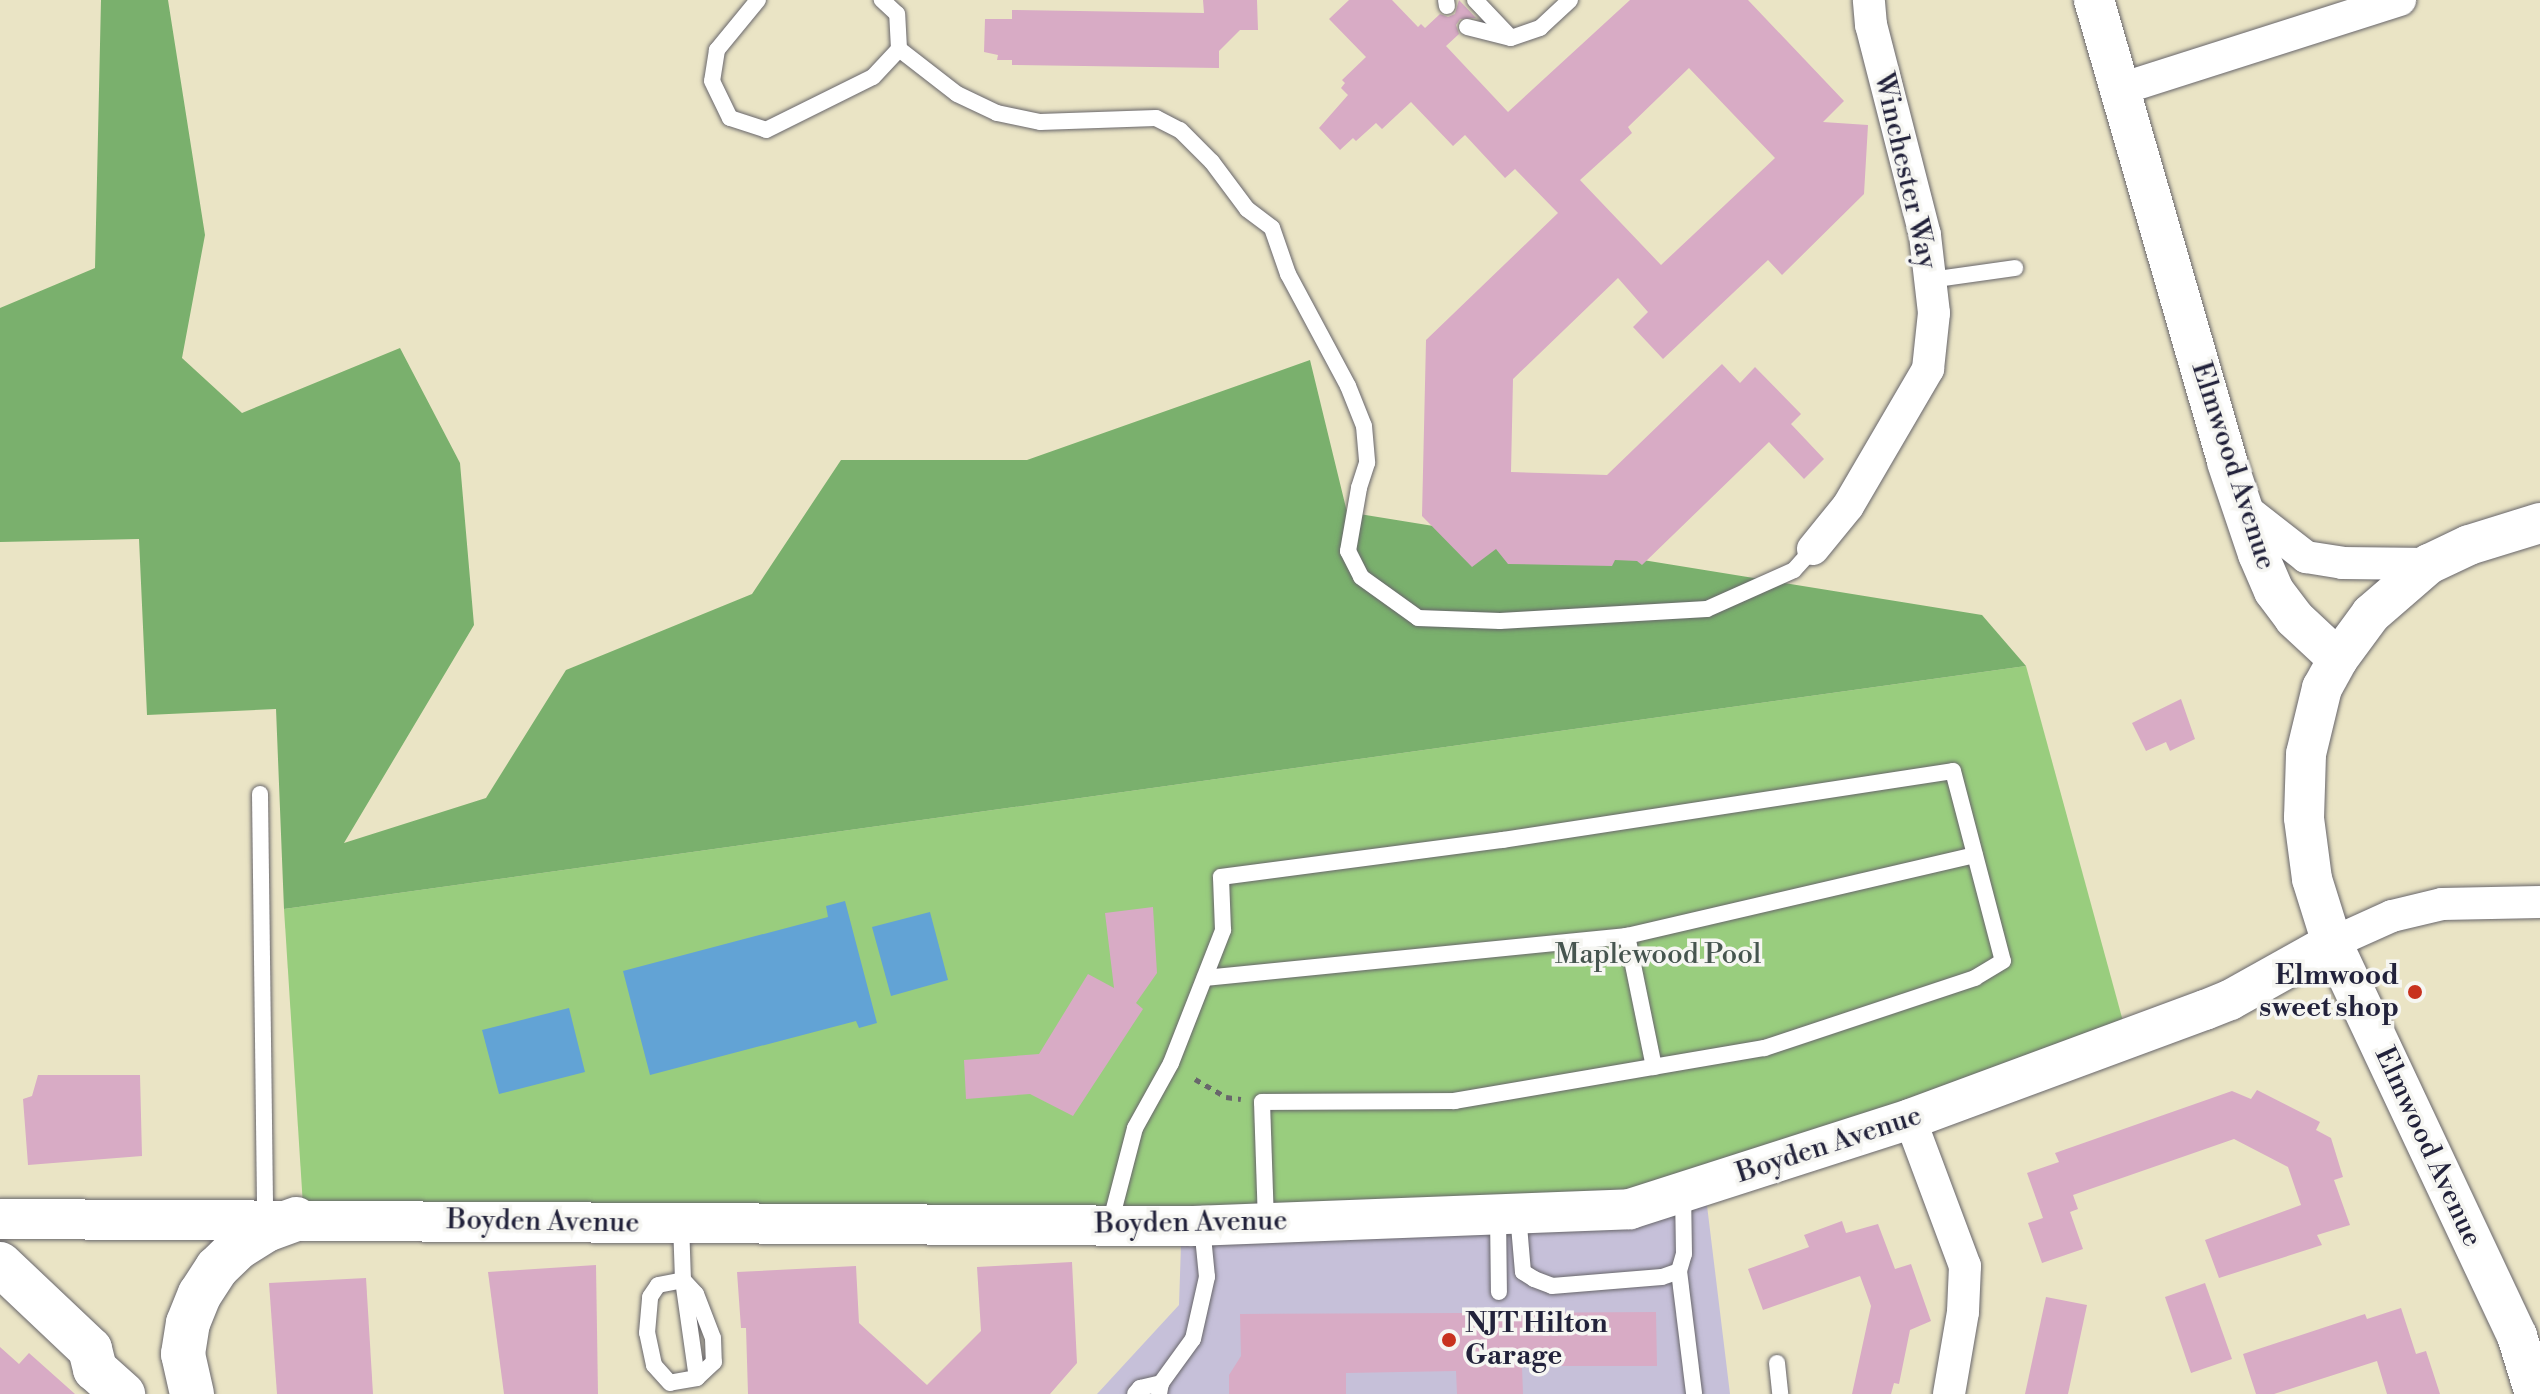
<!DOCTYPE html>
<style>
body{margin:0}
#map{position:relative;width:2540px;height:1394px;overflow:hidden;background:#eae4c5;font-family:"Libre Bodoni",serif}
div>[style]{position:absolute}
[style*='--x']{left:calc(var(--x)*1px);top:calc(var(--y)*1px);width:calc(var(--w)*1px);rotate:calc(var(--a)*1deg)}
.industrial>*{inset:0;background:#c6c0d9}
.green>*{inset:0;background:#99cd7e}
.forest>*{inset:0;background:#7ab06d}
.water>*{inset:0;background:#62a3d5}
.building>*{inset:0;background:#d8abc5}
.path>*{height:5px;margin-top:-2.5px;transform-origin:0;background:repeating-linear-gradient(90deg,#68666b 0 6px,transparent 0 12px)}
.roads{filter:drop-shadow(0 0 2px #68666b) drop-shadow(0 0 2px #68666b)}
.service>*{height:16px;margin:-8px;padding:0 8px;transform-origin:8px;border-radius:8px;background:#fff}
.minor>*{height:32px;margin:-16px;padding:0 16px;transform-origin:16px;border-radius:16px;background:#fff}
.tertiary>*{height:40px;margin:-20px;padding:0 20px;transform-origin:20px;border-radius:20px;background:#fff}
.primary>*{height:44px;margin:-22px;padding:0 22px;transform-origin:22px;border-radius:22px;background:#fff}
.dots>*{width:22px;height:22px;translate:-50% -50%;box-sizing:border-box;border:4px solid #f6f6f2;border-radius:50%}
span{translate:-50% -50%;white-space:nowrap;text-align:center;line-height:1.15;-webkit-text-stroke:7px #f6f6f2;paint-order:stroke}
.street-label{font-size:28px;color:#22223b}
.park-label{font-size:28px;color:#46554f}
.poi-label{font-size:28px;color:#22223b;font-weight:700}
.right{translate:-100% -50%;text-align:right}
.left{translate:0 -50%;text-align:left}
</style>
<div id="map">
<div class="industrial">
<i style="clip-path:polygon(1705px 1189px,1730px 1394px,1097px 1394px,1179px 1305px,1182px 1214px)"></i>
</div>
<div class="green">
<i style="clip-path:polygon(2026px 666px,2130px 1047px,1705px 1189px,1182px 1214px,304px 1221px,284px 909px)"></i>
</div>
<div class="forest">
<i style="clip-path:polygon(101px 0,168px 0,205px 235px,182px 358px,242px 413px,400px 348px,460px 463px,474px 625px,344px 843px,486px 798px,566px 670px,752px 594px,841px 460px,1027px 460px,1310px 360px,1347px 512px,1982px 615px,2026px 666px,284px 909px,276px 709px,147px 715px,139px 539px,0 542px,0 308px,95px 268px)"></i>
</div>
<div class="water">
<i style="clip-path:polygon(845px 901px,877px 1023px,859px 1028px,856px 1021px,650px 1075px,623px 971px,828px 917px,826px 906px)"></i>
<i style="clip-path:polygon(930px 912px,948px 980px,891px 996px,872px 927px)"></i>
<i style="clip-path:polygon(569px 1008px,585px 1072px,499px 1094px,482px 1030px)"></i>
</div>
<div class="building">
<i style="clip-path:polygon(1203px 0,1257px 0,1258px 30px,1240px 30px,1219px 51px,1219px 68px,1012px 65px,1012px 60px,997px 60px,998px 55px,984px 52px,985px 19px,1012px 19px,1012px 10px,1204px 13px)"></i>
<i style="clip-path:polygon(evenodd,1349px 0,1392px 0,1418px 27px,1421px 24px,1425px 28px,1440px 14px,1448px 17px,1455px 14px,1459px 0,1476px 18px,1460px 19px,1456px 25px,1459px 34px,1446px 46px,1508px 112px,1630px 0,1748px 0,1844px 101px,1823px 122px,1868px 125px,1864px 194px,1782px 275px,1768px 260px,1663px 359px,1633px 327px,1648px 312px,1618px 278px,1513px 379px,1511px 472px,1607px 475px,1722px 364px,1740px 383px,1755px 367px,1801px 414px,1791px 424px,1824px 459px,1804px 479px,1769px 442px,1642px 565px,1637px 561px,1615px 560px,1612px 566px,1508px 564px,1496px 549px,1472px 567px,1422px 516px,1426px 340px,1558px 213px,1515px 169px,1505px 178px,1465px 135px,1453px 146px,1411px 102px,1382px 129px,1376px 123px,1356px 141px,1353px 138px,1340px 150px,1319px 128px,1348px 95px,1341px 88px,1345px 83px,1342px 80px,1366px 57px,1329px 19px,1349px 0,1689px 68px,1775px 158px,1661px 265px,1580px 180px,1632px 133px,1628px 127px,1689px 68px)"></i>
<i style="clip-path:polygon(2181px 699px,2195px 739px,2170px 751px,2166px 742px,2146px 751px,2132px 723px)"></i>
<i style="clip-path:polygon(1153px 907px,1157px 973px,1136px 1003px,1143px 1009px,1073px 1116px,1030px 1094px,966px 1099px,964px 1060px,1039px 1054px,1088px 974px,1114px 988px,1105px 913px)"></i>
<i style="clip-path:polygon(38px 1075px,140px 1075px,142px 1156px,28px 1165px,23px 1099px,32px 1096px)"></i>
<i style="clip-path:polygon(2257px 1090px,2320px 1122px,2316px 1130px,2331px 1138px,2343px 1177px,2334px 1180px,2350px 1225px,2317px 1235px,2322px 1245px,2219px 1278px,2205px 1240px,2301px 1205px,2288px 1167px,2234px 1139px,2073px 1195px,2078px 1209px,2070px 1212px,2083px 1249px,2042px 1263px,2028px 1223px,2043px 1218px,2027px 1173px,2059px 1162px,2055px 1153px,2232px 1091px,2251px 1099px)"></i>
<i style="clip-path:polygon(1842px 1221px,1846px 1233px,1878px 1224px,1895px 1269px,1911px 1264px,1931px 1321px,1910px 1330px,1899px 1384px,1894px 1383px,1891px 1394px,1852px 1394px,1871px 1306px,1860px 1276px,1763px 1310px,1748px 1269px,1809px 1247px,1804px 1235px)"></i>
<i style="clip-path:polygon(1072px 1262px,1077px 1363px,1050px 1394px,748px 1394px,746px 1328px,741px 1328px,737px 1272px,856px 1266px,859px 1323px,927px 1385px,981px 1331px,977px 1267px)"></i>
<i style="clip-path:polygon(596px 1265px,598px 1394px,504px 1394px,488px 1272px)"></i>
<i style="clip-path:polygon(366px 1278px,373px 1394px,277px 1394px,269px 1283px)"></i>
<i style="clip-path:polygon(2205px 1283px,2232px 1359px,2191px 1373px,2165px 1297px)"></i>
<i style="clip-path:polygon(2046px 1297px,2087px 1305px,2068px 1394px,2025px 1394px)"></i>
<i style="clip-path:polygon(2401px 1308px,2416px 1354px,2426px 1351px,2440px 1394px,2387px 1394px,2377px 1361px,2274px 1394px,2256px 1394px,2243px 1354px,2365px 1314px,2367px 1319px)"></i>
<i style="clip-path:polygon(1656px 1312px,1657px 1366px,1522px 1366px,1523px 1394px,1457px 1394px,1456px 1371px,1346px 1373px,1346px 1394px,1229px 1394px,1229px 1375px,1241px 1356px,1240px 1314px)"></i>
<i style="clip-path:polygon(0 1347px,19px 1364px,29px 1353px,75px 1394px,0 1394px)"></i>
</div>
<div class="path">
<i style="--x:1195;--y:1079;--w:36;--a:30"></i>
<i style="--x:1226;--y:1097;--w:15;--a:8"></i>
</div>
<div class="roads">
<div class="service">
<i style="--x:758;--y:0;--w:65;--a:129.4"></i>
<i style="--x:717;--y:50;--w:31;--a:99"></i>
<i style="--x:712;--y:81;--w:41;--a:64.1"></i>
<i style="--x:730;--y:118;--w:38;--a:18"></i>
<i style="--x:766;--y:130;--w:119;--a:-26.4"></i>
<i style="--x:873;--y:77;--w:38;--a:-47"></i>
<i style="--x:899;--y:49;--w:35;--a:-93"></i>
<i style="--x:897;--y:14;--w:21;--a:-137"></i>
<i style="--x:1446;--y:0;--w:6;--a:81"></i>
<i style="--x:1475;--y:0;--w:52;--a:46.5"></i>
<i style="--x:1511;--y:38;--w:31;--a:-19"></i>
<i style="--x:1540;--y:28;--w:41;--a:-43"></i>
<i style="--x:1467;--y:27;--w:45;--a:14"></i>
<i style="--x:899;--y:49;--w:73;--a:37.8"></i>
<i style="--x:957;--y:94;--w:44;--a:25.4"></i>
<i style="--x:997;--y:113;--w:44;--a:11.8"></i>
<i style="--x:1040;--y:122;--w:116;--a:-2"></i>
<i style="--x:1156;--y:118;--w:27;--a:27"></i>
<i style="--x:1180;--y:130;--w:45;--a:45"></i>
<i style="--x:1212;--y:162;--w:59;--a:53.3"></i>
<i style="--x:1247;--y:209;--w:31;--a:37"></i>
<i style="--x:1272;--y:228;--w:49;--a:70.8"></i>
<i style="--x:1288;--y:274;--w:127;--a:61.8"></i>
<i style="--x:1348;--y:386;--w:43;--a:68.2"></i>
<i style="--x:1364;--y:426;--w:37;--a:85"></i>
<i style="--x:1367;--y:463;--w:26;--a:108"></i>
<i style="--x:1359;--y:488;--w:64;--a:99.9"></i>
<i style="--x:1348;--y:551;--w:29;--a:63"></i>
<i style="--x:1361;--y:577;--w:70;--a:35.7"></i>
<i style="--x:1418;--y:618;--w:82;--a:2.1"></i>
<i style="--x:1500;--y:621;--w:207;--a:-3.3"></i>
<i style="--x:1707;--y:609;--w:95;--a:-24.1"></i>
<i style="--x:1794;--y:570;--w:28;--a:-48"></i>
<i style="--x:1930;--y:280;--w:86;--a:-8"></i>
<i style="--x:260;--y:794;--w:425;--a:89.3"></i>
<i style="--x:1205;--y:978;--w:424;--a:-5.7"></i>
<i style="--x:1654;--y:1067;--w:134;--a:-101.6"></i>
<i style="--x:1627;--y:936;--w:357;--a:-13.1"></i>
<i style="--x:1518;--y:1214;--w:58;--a:85.1"></i>
<i style="--x:1523;--y:1272;--w:13;--a:32"></i>
<i style="--x:1534;--y:1279;--w:19;--a:21"></i>
<i style="--x:1552;--y:1286;--w:110;--a:-4.7"></i>
<i style="--x:1662;--y:1277;--w:18;--a:-19"></i>
<i style="--x:1679;--y:1271;--w:18;--a:-74"></i>
<i style="--x:1684;--y:1254;--w:61;--a:-90.9"></i>
<i style="--x:1498;--y:1215;--w:77;--a:89.3"></i>
<i style="--x:681;--y:1223;--w:57;--a:88"></i>
<i style="--x:683;--y:1280;--w:99;--a:81.9"></i>
<i style="--x:1110;--y:1224;--w:99;--a:-75.4"></i>
<i style="--x:1135;--y:1128;--w:74;--a:-61"></i>
<i style="--x:1171;--y:1063;--w:143;--a:-68.6"></i>
<i style="--x:1223;--y:930;--w:53;--a:-92.2"></i>
<i style="--x:1221;--y:877;--w:284;--a:-7.5"></i>
<i style="--x:1503;--y:840;--w:455;--a:-8.7"></i>
<i style="--x:1953;--y:771;--w:196;--a:75.3"></i>
<i style="--x:2003;--y:961;--w:33;--a:149"></i>
<i style="--x:1975;--y:978;--w:222;--a:161.6"></i>
<i style="--x:1764;--y:1048;--w:314;--a:170.3"></i>
<i style="--x:1455;--y:1101;--w:193;--a:179.7"></i>
<i style="--x:1262;--y:1102;--w:121;--a:88.1"></i>
<i style="--x:1679;--y:1271;--w:124;--a:83"></i>
<i style="--x:683;--y:1280;--w:19;--a:47"></i>
<i style="--x:696;--y:1294;--w:47;--a:68.9"></i>
<i style="--x:713;--y:1338;--w:24;--a:88"></i>
<i style="--x:714;--y:1362;--w:23;--a:137"></i>
<i style="--x:697;--y:1378;--w:27;--a:170"></i>
<i style="--x:670;--y:1383;--w:24;--a:-132"></i>
<i style="--x:654;--y:1365;--w:33;--a:-102"></i>
<i style="--x:647;--y:1333;--w:36;--a:-85"></i>
<i style="--x:650;--y:1297;--w:14;--a:-56"></i>
<i style="--x:658;--y:1285;--w:25;--a:-11"></i>
<i style="--x:1777;--y:1363;--w:31;--a:84"></i>
<i style="--x:1135;--y:1394;--w:8;--a:-50"></i>
<i style="--x:1140;--y:1388;--w:22;--a:-13"></i>
<i style="--x:1159;--y:1394;--w:11;--a:-80"></i>
<i style="--x:1161;--y:1383;--w:54;--a:-54"></i>
<i style="--x:1193;--y:1339;--w:64;--a:-77.3"></i>
<i style="--x:1207;--y:1277;--w:51;--a:-95.6"></i>
</div>
<div class="minor">
<i style="--x:2121;--y:89;--w:293;--a:-17.7"></i>
<i style="--x:2241;--y:506;--w:83;--a:38.1"></i>
<i style="--x:2306;--y:557;--w:36;--a:9"></i>
<i style="--x:2342;--y:563;--w:87;--a:0.7"></i>
<i style="--x:1813;--y:549;--w:55;--a:-50.9"></i>
<i style="--x:1848;--y:506;--w:159;--a:-59.7"></i>
<i style="--x:1928;--y:369;--w:56;--a:-83.9"></i>
<i style="--x:1934;--y:313;--w:79;--a:-96.6"></i>
<i style="--x:1925;--y:235;--w:217;--a:-104.4"></i>
<i style="--x:1871;--y:25;--w:25;--a:-95"></i>
<i style="--x:2332;--y:943;--w:66;--a:-24.2"></i>
<i style="--x:2392;--y:916;--w:51;--a:-13.5"></i>
<i style="--x:2442;--y:904;--w:98;--a:-1.2"></i>
<i style="--x:1910;--y:1119;--w:157;--a:69.5"></i>
<i style="--x:1965;--y:1266;--w:46;--a:92.5"></i>
<i style="--x:1963;--y:1312;--w:83;--a:99.7"></i>
</div>
<div class="tertiary">
<i style="--x:2094;--y:0;--w:481;--a:73.9"></i>
<i style="--x:2227;--y:462;--w:97;--a:71.4"></i>
<i style="--x:2258;--y:554;--w:40;--a:66.6"></i>
<i style="--x:2274;--y:591;--w:34;--a:53"></i>
<i style="--x:2294;--y:618;--w:60;--a:43"></i>
<i style="--x:0;--y:1219;--w:1194;--a:0.34"></i>
<i style="--x:1194;--y:1226;--w:436;--a:-2.2"></i>
<i style="--x:1630;--y:1209;--w:294;--a:-17.8"></i>
<i style="--x:1910;--y:1119;--w:314;--a:-20.3"></i>
<i style="--x:2205;--y:1010;--w:27;--a:-22"></i>
<i style="--x:2230;--y:1000;--w:117;--a:-29.2"></i>
<i style="--x:2535;--y:1394;--w:61;--a:-107.2"></i>
<i style="--x:2517;--y:1336;--w:434;--a:-115.2"></i>
<i style="--x:2332;--y:943;--w:67;--a:-107.4"></i>
<i style="--x:2312;--y:879;--w:62;--a:-97.5"></i>
<i style="--x:2304;--y:818;--w:64;--a:-88.2"></i>
<i style="--x:2306;--y:754;--w:68;--a:-76.4"></i>
<i style="--x:2322;--y:688;--w:33;--a:-61"></i>
<i style="--x:2338;--y:659;--w:56;--a:-53.7"></i>
<i style="--x:2371;--y:614;--w:77;--a:-40.8"></i>
<i style="--x:2429;--y:564;--w:44;--a:-25.4"></i>
<i style="--x:2469;--y:545;--w:74;--a:-17.2"></i>
</div>
<div class="primary">
<i style="--x:0;--y:1264;--w:124;--a:43.4"></i>
<i style="--x:90;--y:1349;--w:21;--a:76"></i>
<i style="--x:95;--y:1369;--w:38;--a:42"></i>
<i style="--x:192;--y:1394;--w:41;--a:-102.7"></i>
<i style="--x:183;--y:1354;--w:31;--a:-81"></i>
<i style="--x:188;--y:1323;--w:31;--a:-68"></i>
<i style="--x:200;--y:1294;--w:31;--a:-57"></i>
<i style="--x:217;--y:1268;--w:30;--a:-44"></i>
<i style="--x:239;--y:1247;--w:32;--a:-32"></i>
<i style="--x:266;--y:1230;--w:32;--a:-20"></i>
</div>
</div>
<div class="dots">
<i style="left:2415px;top:992px;background:#c8321e"></i>
<i style="left:1449px;top:1340px;background:#c8321e"></i>
</div>
<div class="street-label">
<span style="left:1905px;top:171px;rotate:77deg">Winchester Way</span>
<span style="left:2233px;top:466px;rotate:72deg">Elmwood Avenue</span>
<span style="left:1829px;top:1145px;rotate:-18deg">Boyden Avenue</span>
<span style="left:2428px;top:1147px;rotate:65deg">Elmwood Avenue</span>
<span style="left:543px;top:1222px;rotate:1deg">Boyden Avenue</span>
<span style="left:1191px;top:1223px;rotate:-1deg">Boyden Avenue</span>
</div>
<div class="park-label">
<span style="left:1658px;top:955px">Maplewood Pool</span>
</div>
<div class="poi-label">
<span class="right" style="left:2399px;top:992px">Elmwood<br>sweet shop</span>
<span class="left" style="left:1465px;top:1340px">NJT Hilton<br>Garage</span>
</div>
</div>
